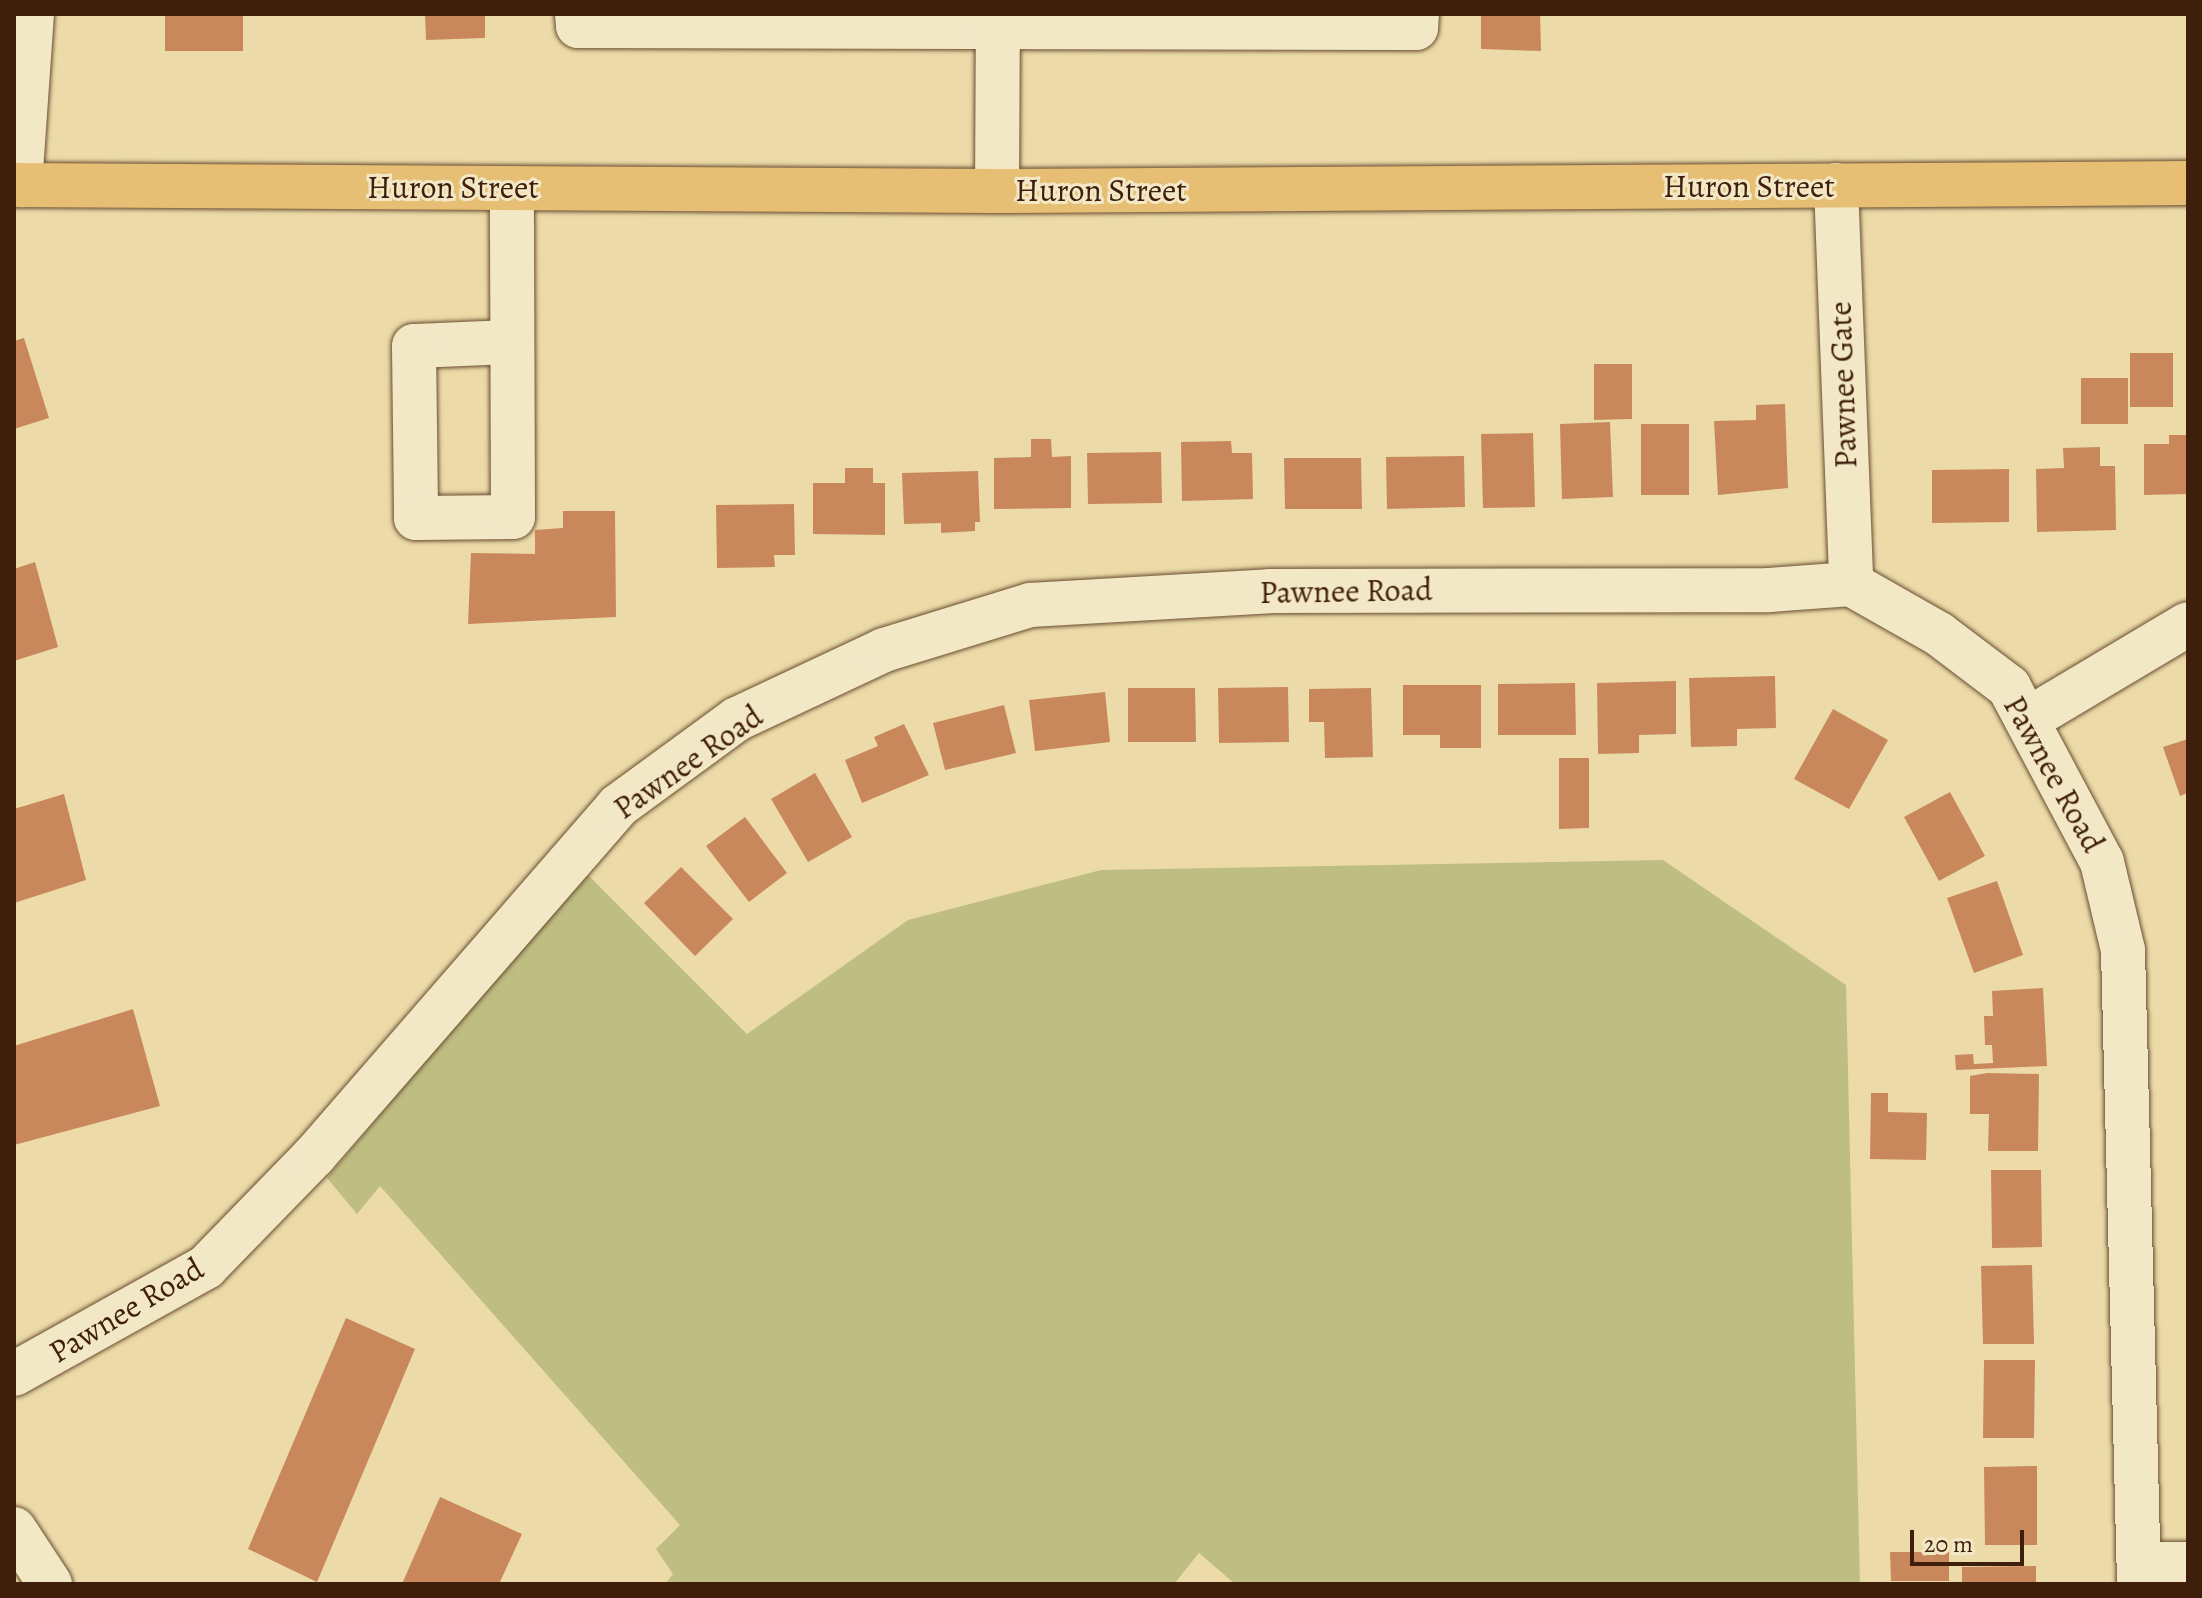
<!DOCTYPE html>
<style>
body{margin:0}
#map{position:relative;width:2202px;height:1598px;overflow:hidden;background:#ecdba8;font-family:Alegreya,serif}
div>[style]{position:absolute}
[style*='--x']{left:calc(var(--x)*1px);top:calc(var(--y)*1px);width:calc(var(--w)*1px);rotate:calc(var(--a)*1deg)}
.green>*{inset:0;background:#bfbe82}
.building>*{inset:0;background:#c9885c}
.roads{filter:drop-shadow(0 0 2px #6a4d32) drop-shadow(0 0 2px #6a4d32)}
.minor>*{height:44px;margin:-22px;padding:0 22px;transform-origin:22px;border-radius:22px;background:#f3e8c6}
.major>*{height:44px;margin:-22px;padding:0 22px;transform-origin:22px;border-radius:22px;background:#e6be74}
span{translate:-50% -50%;white-space:nowrap;text-align:center;line-height:1.15;-webkit-text-stroke:6px #f3e8c6;paint-order:stroke}
.street-label{font-size:32px;color:#3f1e0b}
.frame{position:absolute;inset:0;border:16px solid #3f1e0b;pointer-events:none}
.scale{position:absolute;left:1910px;top:1530px;width:114px;height:36px;box-sizing:border-box;border:4px solid #3f1e0b;border-top:0;padding-left:10px;font-size:24px;line-height:28px;white-space:nowrap;color:#3f1e0b;-webkit-text-stroke:6px #f3e8c6;paint-order:stroke}
</style>
<div id="map">
<div class="green">
<i style="clip-path:polygon(1663px 860px,1846px 985px,1860px 1584px,1235px 1584px,1199px 1553px,1174px 1584px,665px 1584px,673px 1574px,656px 1549px,680px 1525px,380px 1186px,357px 1214px,327px 1178px,584px 871px,747px 1034px,908px 920px,1101px 870px)"></i>
</div>
<div class="building">
<i style="clip-path:polygon(165px 14px,243px 14px,243px 51px,165px 51px)"></i>
<i style="clip-path:polygon(425px 14px,485px 14px,485px 38px,426px 40px)"></i>
<i style="clip-path:polygon(1481px 14px,1540px 14px,1541px 51px,1481px 49px)"></i>
<i style="clip-path:polygon(24px 338px,49px 418px,14px 429px,14px 341px)"></i>
<i style="clip-path:polygon(2130px 353px,2173px 353px,2173px 407px,2130px 407px)"></i>
<i style="clip-path:polygon(1594px 364px,1632px 364px,1632px 419px,1594px 420px)"></i>
<i style="clip-path:polygon(2081px 378px,2128px 378px,2128px 424px,2081px 424px)"></i>
<i style="clip-path:polygon(1785px 404px,1788px 488px,1718px 495px,1714px 421px,1756px 420px,1756px 405px)"></i>
<i style="clip-path:polygon(1610px 422px,1613px 497px,1562px 499px,1560px 424px)"></i>
<i style="clip-path:polygon(1641px 424px,1689px 424px,1689px 495px,1641px 495px)"></i>
<i style="clip-path:polygon(1533px 433px,1535px 507px,1483px 508px,1481px 434px)"></i>
<i style="clip-path:polygon(2169px 435px,2188px 435px,2188px 494px,2144px 495px,2144px 444px,2169px 444px)"></i>
<i style="clip-path:polygon(1031px 439px,1051px 439px,1052px 457px,1071px 456px,1071px 508px,994px 509px,994px 458px,1031px 457px)"></i>
<i style="clip-path:polygon(1231px 441px,1232px 453px,1252px 453px,1253px 499px,1182px 501px,1181px 442px)"></i>
<i style="clip-path:polygon(2100px 447px,2100px 466px,2115px 466px,2116px 530px,2037px 532px,2036px 469px,2064px 468px,2063px 448px)"></i>
<i style="clip-path:polygon(1161px 452px,1162px 503px,1088px 504px,1087px 453px)"></i>
<i style="clip-path:polygon(1464px 456px,1465px 507px,1387px 509px,1386px 457px)"></i>
<i style="clip-path:polygon(1284px 458px,1361px 458px,1362px 509px,1285px 509px)"></i>
<i style="clip-path:polygon(845px 468px,873px 468px,873px 483px,885px 483px,885px 535px,813px 534px,813px 483px,845px 483px)"></i>
<i style="clip-path:polygon(2009px 469px,2009px 522px,1932px 523px,1932px 470px)"></i>
<i style="clip-path:polygon(978px 471px,980px 522px,975px 522px,975px 531px,941px 533px,941px 523px,904px 524px,902px 473px)"></i>
<i style="clip-path:polygon(794px 504px,795px 555px,774px 555px,775px 567px,717px 568px,716px 505px)"></i>
<i style="clip-path:polygon(563px 511px,615px 511px,616px 617px,468px 624px,471px 553px,535px 554px,535px 530px,563px 528px)"></i>
<i style="clip-path:polygon(35px 562px,58px 647px,14px 661px,14px 569px)"></i>
<i style="clip-path:polygon(1775px 676px,1776px 728px,1737px 729px,1737px 746px,1691px 747px,1689px 678px)"></i>
<i style="clip-path:polygon(1676px 681px,1676px 734px,1639px 735px,1639px 753px,1598px 754px,1597px 683px)"></i>
<i style="clip-path:polygon(1575px 683px,1576px 735px,1498px 735px,1498px 684px)"></i>
<i style="clip-path:polygon(1403px 685px,1481px 685px,1481px 748px,1440px 748px,1440px 735px,1403px 735px)"></i>
<i style="clip-path:polygon(1288px 687px,1289px 742px,1219px 743px,1218px 688px)"></i>
<i style="clip-path:polygon(1128px 688px,1195px 688px,1196px 742px,1128px 742px)"></i>
<i style="clip-path:polygon(1371px 688px,1373px 757px,1325px 758px,1324px 722px,1309px 722px,1309px 689px)"></i>
<i style="clip-path:polygon(1105px 692px,1110px 742px,1035px 751px,1029px 700px)"></i>
<i style="clip-path:polygon(1004px 705px,1016px 753px,945px 770px,933px 723px)"></i>
<i style="clip-path:polygon(1833px 709px,1888px 740px,1849px 809px,1794px 779px)"></i>
<i style="clip-path:polygon(904px 724px,929px 775px,862px 803px,845px 760px,878px 746px,874px 737px)"></i>
<i style="clip-path:polygon(2188px 739px,2188px 793px,2180px 796px,2163px 747px)"></i>
<i style="clip-path:polygon(1559px 758px,1589px 758px,1589px 828px,1559px 829px)"></i>
<i style="clip-path:polygon(815px 773px,852px 837px,808px 862px,771px 799px)"></i>
<i style="clip-path:polygon(1950px 792px,1985px 856px,1939px 881px,1904px 817px)"></i>
<i style="clip-path:polygon(64px 794px,86px 880px,14px 903px,14px 809px)"></i>
<i style="clip-path:polygon(745px 817px,787px 873px,749px 902px,706px 846px)"></i>
<i style="clip-path:polygon(681px 867px,733px 919px,695px 956px,644px 903px)"></i>
<i style="clip-path:polygon(1997px 881px,2023px 955px,1974px 973px,1947px 898px)"></i>
<i style="clip-path:polygon(2043px 988px,2047px 1066px,1956px 1070px,1955px 1055px,1973px 1054px,1974px 1064px,1993px 1063px,1992px 1045px,1985px 1045px,1984px 1016px,1993px 1016px,1992px 991px)"></i>
<i style="clip-path:polygon(133px 1009px,160px 1106px,14px 1145px,14px 1046px)"></i>
<i style="clip-path:polygon(1987px 1073px,2039px 1074px,2038px 1151px,1988px 1151px,1989px 1114px,1970px 1114px,1970px 1076px)"></i>
<i style="clip-path:polygon(1871px 1093px,1888px 1093px,1888px 1112px,1927px 1113px,1926px 1160px,1870px 1159px)"></i>
<i style="clip-path:polygon(1991px 1170px,2041px 1170px,2042px 1247px,1992px 1248px)"></i>
<i style="clip-path:polygon(2032px 1265px,2034px 1344px,1983px 1344px,1981px 1266px)"></i>
<i style="clip-path:polygon(346px 1318px,415px 1349px,317px 1582px,248px 1549px)"></i>
<i style="clip-path:polygon(1984px 1360px,2035px 1360px,2034px 1438px,1983px 1438px)"></i>
<i style="clip-path:polygon(2037px 1466px,2037px 1545px,1985px 1545px,1984px 1467px)"></i>
<i style="clip-path:polygon(440px 1497px,522px 1534px,499px 1584px,402px 1584px)"></i>
<i style="clip-path:polygon(1890px 1552px,1949px 1552px,1949px 1581px,1891px 1581px)"></i>
<i style="clip-path:polygon(2036px 1566px,2036px 1584px,1962px 1584px,1962px 1567px)"></i>
</div>
<div class="roads">
<div class="minor">
<i style="--x:577;--y:14;--w:12;--a:85"></i>
<i style="--x:578;--y:26;--w:838;--a:0.14"></i>
<i style="--x:1416;--y:28;--w:14;--a:-86"></i>
<i style="--x:20;--y:185;--w:171;--a:-86"></i>
<i style="--x:1836;--y:185;--w:399;--a:87.8"></i>
<i style="--x:997;--y:191;--w:177;--a:-89.7"></i>
<i style="--x:511;--y:342;--w:97;--a:177.6"></i>
<i style="--x:414;--y:346;--w:172;--a:89.3"></i>
<i style="--x:416;--y:518;--w:97;--a:-0.6"></i>
<i style="--x:513;--y:517;--w:329;--a:-90.2"></i>
<i style="--x:2027;--y:720;--w:187;--a:-30.8"></i>
<i style="--x:14;--y:1374;--w:220;--a:-29.1"></i>
<i style="--x:206;--y:1267;--w:155;--a:-45.8"></i>
<i style="--x:314;--y:1156;--w:464;--a:-49"></i>
<i style="--x:618;--y:806;--w:147;--a:-36.2"></i>
<i style="--x:737;--y:719;--w:162;--a:-25.1"></i>
<i style="--x:884;--y:650;--w:153;--a:-17.1"></i>
<i style="--x:1030;--y:605;--w:240;--a:-3.3"></i>
<i style="--x:1270;--y:591;--w:499;--a:-0.1"></i>
<i style="--x:1769;--y:590;--w:82;--a:-4.2"></i>
<i style="--x:1851;--y:584;--w:101;--a:29.6"></i>
<i style="--x:1939;--y:634;--w:88;--a:37.1"></i>
<i style="--x:2009;--y:687;--w:198;--a:62"></i>
<i style="--x:2102;--y:862;--w:90;--a:76.6"></i>
<i style="--x:2123;--y:950;--w:634;--a:88.55"></i>
<i style="--x:14;--y:1529;--w:66;--a:56.8"></i>
<i style="--x:2140;--y:1564;--w:48;--a:0"></i>
</div>
<div class="major">
<i style="--x:14;--y:185;--w:983;--a:0.35"></i>
<i style="--x:997;--y:191;--w:1191;--a:-0.38"></i>
</div>
</div>
<div class="street-label">
<span style="left:1749px;top:186px">Huron Street</span>
<span style="left:453px;top:187px">Huron Street</span>
<span style="left:1101px;top:190px">Huron Street</span>
<span style="left:1843px;top:385px;rotate:-92deg">Pawnee Gate</span>
<span style="left:1346px;top:591px;rotate:-1deg">Pawnee Road</span>
<span style="left:688px;top:762px;rotate:-35deg">Pawnee Road</span>
<span style="left:2054px;top:774px;rotate:61deg">Pawnee Road</span>
<span style="left:126px;top:1310px;rotate:-31deg">Pawnee Road</span>
</div>
<div class="frame"></div>
<div class="scale">20 m</div>
</div>
